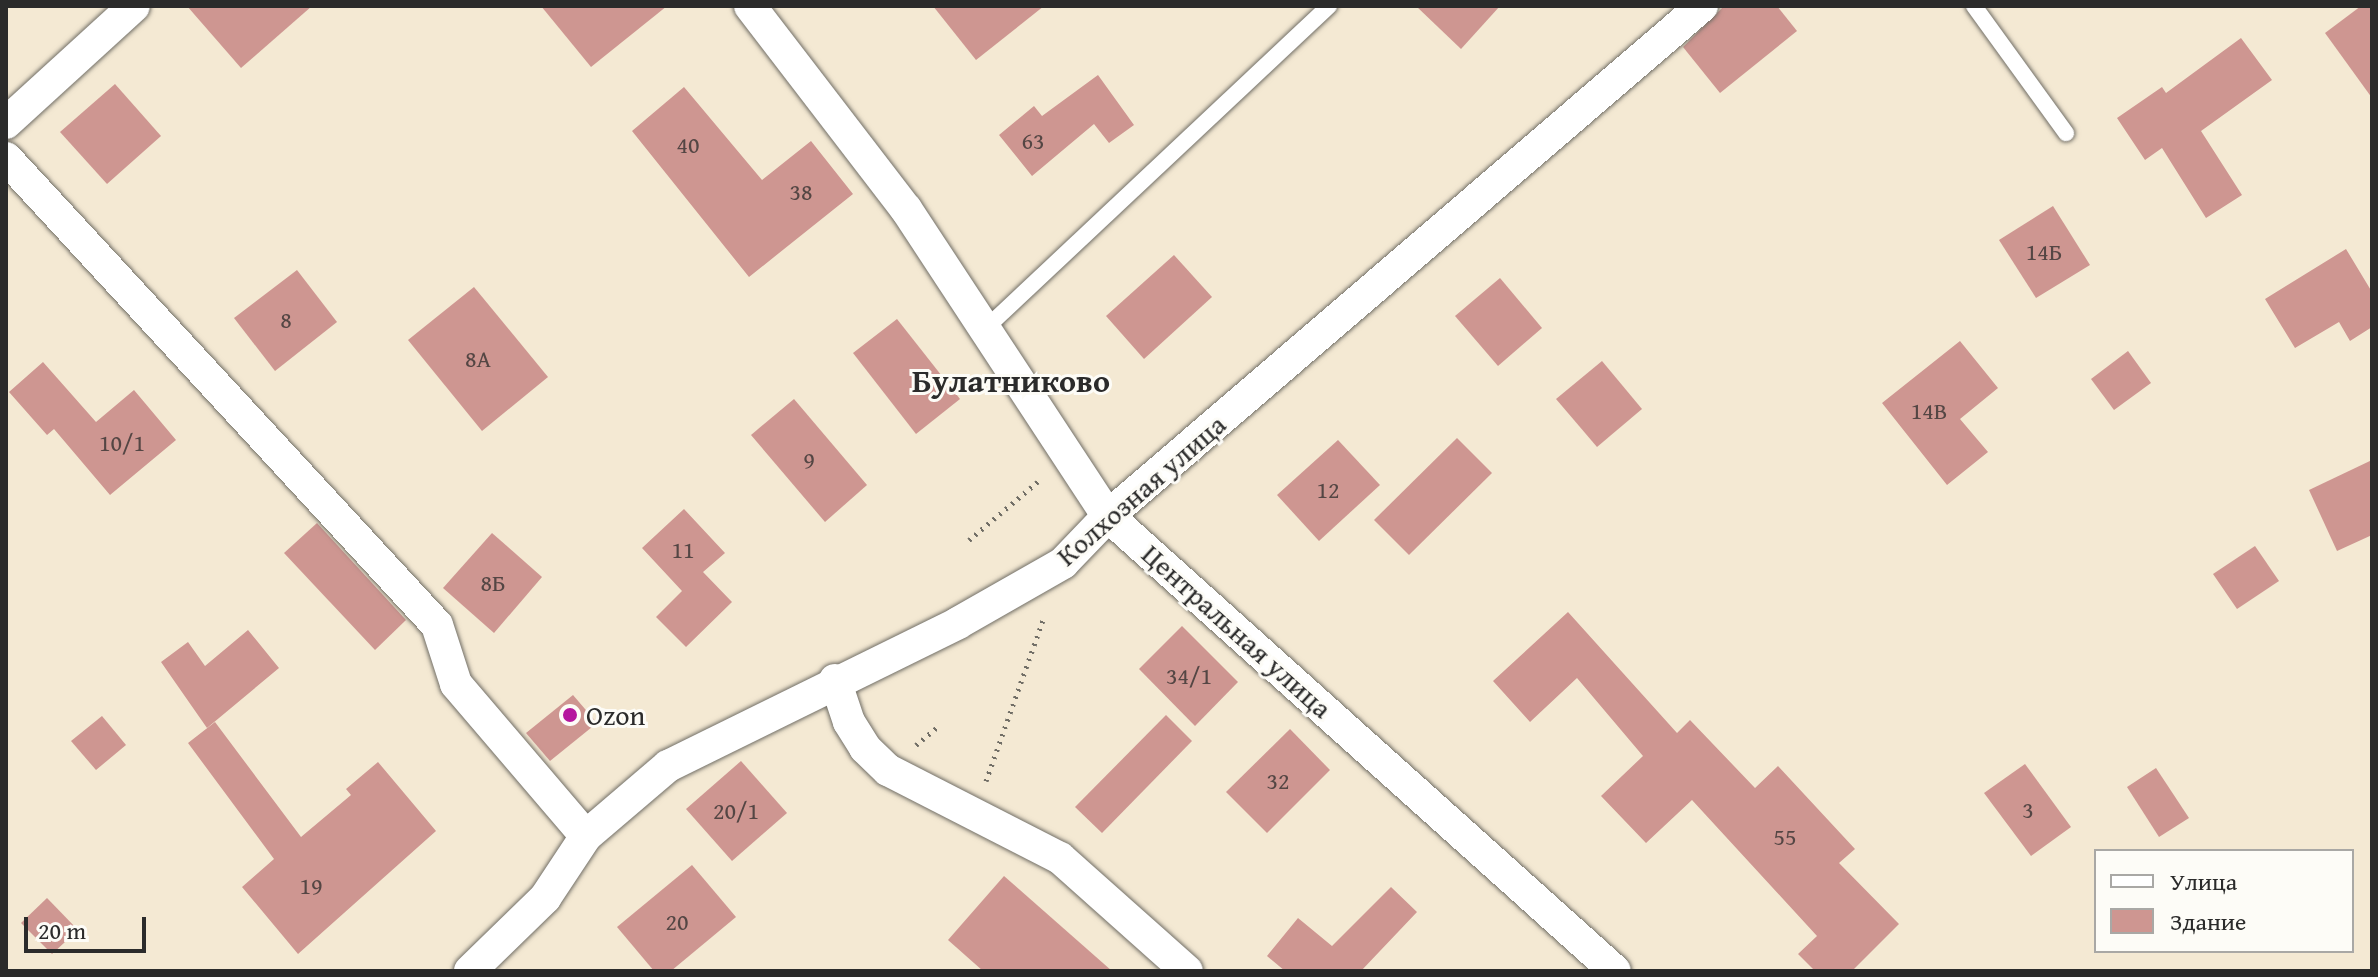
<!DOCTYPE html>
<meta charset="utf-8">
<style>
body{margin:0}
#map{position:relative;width:2378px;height:977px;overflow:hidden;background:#f4e9d3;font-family:"Gentium Book Plus",serif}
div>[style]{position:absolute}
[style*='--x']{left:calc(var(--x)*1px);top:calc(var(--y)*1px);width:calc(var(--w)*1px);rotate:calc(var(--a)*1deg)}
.building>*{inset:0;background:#ce9691}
.path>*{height:5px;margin-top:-2.5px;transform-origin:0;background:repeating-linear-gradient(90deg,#716e66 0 2px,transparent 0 8px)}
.roads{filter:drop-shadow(0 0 2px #716e66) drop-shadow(0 0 2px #716e66)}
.service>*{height:16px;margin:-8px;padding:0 8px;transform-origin:8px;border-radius:8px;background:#fff}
.minor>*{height:32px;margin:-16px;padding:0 16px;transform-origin:16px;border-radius:16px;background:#fff}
.dots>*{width:22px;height:22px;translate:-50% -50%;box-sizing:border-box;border:4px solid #fdfcf7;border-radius:50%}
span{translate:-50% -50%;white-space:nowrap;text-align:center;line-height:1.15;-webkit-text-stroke:6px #fdfcf7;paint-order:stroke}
.number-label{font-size:24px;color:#544644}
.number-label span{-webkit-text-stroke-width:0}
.street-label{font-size:28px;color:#2b2b2b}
.poi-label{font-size:28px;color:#2b2b2b}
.left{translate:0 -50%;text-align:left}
.quarter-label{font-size:32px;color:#2b2b2b;font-weight:700}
.frame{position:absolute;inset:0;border:8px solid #2b2b2b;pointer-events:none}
.legend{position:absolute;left:2094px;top:849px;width:260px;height:104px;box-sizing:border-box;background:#fdfcf7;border:2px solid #a9a8a5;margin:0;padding:10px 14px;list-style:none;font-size:24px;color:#2b2b2b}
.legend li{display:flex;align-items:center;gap:16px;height:40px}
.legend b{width:40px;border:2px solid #a9a8a5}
.scale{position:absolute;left:24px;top:917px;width:122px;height:36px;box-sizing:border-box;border:4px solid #2b2b2b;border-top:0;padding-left:10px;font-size:24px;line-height:28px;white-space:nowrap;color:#2b2b2b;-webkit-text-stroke:6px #fdfcf7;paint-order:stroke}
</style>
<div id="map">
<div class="building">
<i style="clip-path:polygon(187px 6px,312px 6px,241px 68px)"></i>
<i style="clip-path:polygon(541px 6px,667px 6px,591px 67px)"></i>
<i style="clip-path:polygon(933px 6px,1044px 6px,976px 60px)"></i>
<i style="clip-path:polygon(1416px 6px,1500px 6px,1461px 49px)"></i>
<i style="clip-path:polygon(1724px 6px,1777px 6px,1797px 31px,1720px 93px,1683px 47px)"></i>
<i style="clip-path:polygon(2361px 6px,2372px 6px,2372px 98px,2325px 33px)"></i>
<i style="clip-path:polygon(2241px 38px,2272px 80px,2201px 131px,2242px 195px,2206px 218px,2162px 148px,2145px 160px,2117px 118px,2162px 87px,2166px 93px)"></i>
<i style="clip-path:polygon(1098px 75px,1134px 125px,1109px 143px,1094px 124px,1032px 176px,999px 135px,1034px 106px,1042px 116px)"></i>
<i style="clip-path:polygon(115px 84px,161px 136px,107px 184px,60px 132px)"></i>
<i style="clip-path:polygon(684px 87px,762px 180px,811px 141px,853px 194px,749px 277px,632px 131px)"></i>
<i style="clip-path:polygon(2053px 206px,2090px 265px,2036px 298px,1999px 240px)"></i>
<i style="clip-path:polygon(2346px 249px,2372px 292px,2372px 327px,2350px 341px,2339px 322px,2295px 348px,2265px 299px)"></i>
<i style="clip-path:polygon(1174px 255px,1212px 297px,1144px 359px,1106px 316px)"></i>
<i style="clip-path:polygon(297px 270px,337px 322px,275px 371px,234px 318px)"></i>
<i style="clip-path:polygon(1500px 278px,1542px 328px,1498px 366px,1455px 316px)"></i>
<i style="clip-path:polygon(474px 287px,548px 377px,482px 431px,408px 340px)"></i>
<i style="clip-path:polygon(897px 319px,960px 399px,916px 434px,853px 353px)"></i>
<i style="clip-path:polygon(1960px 341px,1998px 388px,1960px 419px,1988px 452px,1947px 485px,1882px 403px)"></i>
<i style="clip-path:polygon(2128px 351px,2151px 383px,2114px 410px,2091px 379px)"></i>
<i style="clip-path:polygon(1602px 361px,1642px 409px,1597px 447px,1556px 399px)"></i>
<i style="clip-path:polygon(43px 362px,96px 422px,134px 390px,176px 440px,110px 495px,54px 429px,47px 435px,9px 392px)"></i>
<i style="clip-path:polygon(794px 399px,867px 485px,825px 522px,751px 435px)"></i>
<i style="clip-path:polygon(1457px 438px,1492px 473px,1409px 555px,1374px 520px)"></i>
<i style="clip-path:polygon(1338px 440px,1380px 485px,1319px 541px,1277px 495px)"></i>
<i style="clip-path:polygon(2372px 460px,2372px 535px,2337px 551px,2309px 490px)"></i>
<i style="clip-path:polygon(684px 509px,725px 553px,703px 572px,732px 602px,686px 647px,656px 617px,682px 591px,642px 548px)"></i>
<i style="clip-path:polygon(317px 523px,406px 620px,375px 650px,284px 553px)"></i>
<i style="clip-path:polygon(492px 533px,542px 577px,494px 633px,443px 588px)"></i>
<i style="clip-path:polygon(2255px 546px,2279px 581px,2237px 609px,2213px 574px)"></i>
<i style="clip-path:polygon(1568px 612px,1677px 733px,1690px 720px,1755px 788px,1778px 766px,1855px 849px,1839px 863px,1899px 924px,1852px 971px,1815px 971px,1798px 954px,1817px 936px,1692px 800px,1646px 843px,1601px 796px,1643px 756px,1577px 678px,1530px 722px,1493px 681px)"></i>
<i style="clip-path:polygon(1182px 626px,1238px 682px,1195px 726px,1139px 669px)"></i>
<i style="clip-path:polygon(248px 630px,279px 668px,207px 728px,161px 662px,188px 642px,205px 666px)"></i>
<i style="clip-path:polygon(573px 695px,597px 723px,550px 761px,526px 733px)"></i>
<i style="clip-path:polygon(1166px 715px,1192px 741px,1102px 833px,1075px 807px)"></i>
<i style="clip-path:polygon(102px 716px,126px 745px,96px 770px,71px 741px)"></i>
<i style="clip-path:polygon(215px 722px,301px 837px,351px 795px,346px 789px,378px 762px,436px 831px,298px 954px,242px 887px,274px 859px,188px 743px)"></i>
<i style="clip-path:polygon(1290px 729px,1330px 770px,1267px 833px,1226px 792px)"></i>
<i style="clip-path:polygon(741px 761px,787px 813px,732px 861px,686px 809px)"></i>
<i style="clip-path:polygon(2025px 764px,2071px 827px,2031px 856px,1984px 793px)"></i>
<i style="clip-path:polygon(2156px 768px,2189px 818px,2159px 837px,2127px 787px)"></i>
<i style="clip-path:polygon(692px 865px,736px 917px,671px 971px,654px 971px,617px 927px)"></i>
<i style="clip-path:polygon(1004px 876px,1112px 971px,983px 971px,948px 940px)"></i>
<i style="clip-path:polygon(1391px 887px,1417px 912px,1361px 971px,1285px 971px,1267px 956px,1298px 918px,1332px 946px)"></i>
<i style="clip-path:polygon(47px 898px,78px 930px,52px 954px,21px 923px)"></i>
</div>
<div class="path">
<i style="--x:969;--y:540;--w:94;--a:-40.3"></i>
<i style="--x:916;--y:745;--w:31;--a:-40"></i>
<i style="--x:986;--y:781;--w:174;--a:-70.5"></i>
</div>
<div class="roads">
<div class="service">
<i style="--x:1974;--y:6;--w:157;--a:54.1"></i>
<i style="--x:985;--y:329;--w:472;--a:-43.2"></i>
</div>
<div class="minor">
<i style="--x:750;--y:6;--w:256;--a:52.5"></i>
<i style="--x:906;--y:209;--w:367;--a:56.7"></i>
<i style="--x:1108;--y:516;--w:681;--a:41.91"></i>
<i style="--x:6;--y:123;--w:173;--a:-42.4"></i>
<i style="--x:6;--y:158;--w:635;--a:47.3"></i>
<i style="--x:437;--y:625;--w:62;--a:72.1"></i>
<i style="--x:456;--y:684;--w:200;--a:49.5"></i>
<i style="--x:835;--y:680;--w:44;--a:71.6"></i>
<i style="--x:849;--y:722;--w:31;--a:58"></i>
<i style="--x:865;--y:748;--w:32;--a:44"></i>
<i style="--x:888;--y:770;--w:193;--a:27.1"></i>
<i style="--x:1060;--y:858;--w:170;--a:41.7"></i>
<i style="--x:470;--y:971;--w:105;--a:-44.2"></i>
<i style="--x:545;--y:898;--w:74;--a:-56.5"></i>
<i style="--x:586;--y:836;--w:108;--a:-40.5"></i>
<i style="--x:668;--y:766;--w:323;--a:-26.2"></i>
<i style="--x:958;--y:623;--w:121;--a:-29.7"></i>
<i style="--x:1063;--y:563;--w:65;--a:-46.2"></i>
<i style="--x:1108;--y:516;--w:783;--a:-40.65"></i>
</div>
</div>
<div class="dots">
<i style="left:570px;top:715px;background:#b5179e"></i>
</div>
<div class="number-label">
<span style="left:1033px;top:141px">63</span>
<span style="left:688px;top:145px">40</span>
<span style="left:801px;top:192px">38</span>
<span style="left:2044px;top:252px">14Б</span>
<span style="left:286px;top:320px">8</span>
<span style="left:478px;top:359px">8А</span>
<span style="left:1929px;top:411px">14В</span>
<span style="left:122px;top:443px">10/1</span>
<span style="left:809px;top:460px">9</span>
<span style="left:1328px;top:490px">12</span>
<span style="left:683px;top:550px">11</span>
<span style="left:493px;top:583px">8Б</span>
<span style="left:1189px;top:676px">34/1</span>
<span style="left:1278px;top:781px">32</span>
<span style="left:2028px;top:810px">3</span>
<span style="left:736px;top:811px">20/1</span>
<span style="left:1785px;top:837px">55</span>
<span style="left:311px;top:886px">19</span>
<span style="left:677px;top:922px">20</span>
</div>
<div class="street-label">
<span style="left:1141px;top:490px;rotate:-41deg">Колхозная улица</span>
<span style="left:1237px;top:631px;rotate:42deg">Центральная улица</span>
</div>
<div class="poi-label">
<span class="left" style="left:586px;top:715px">Ozon</span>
</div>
<div class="quarter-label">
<span style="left:1011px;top:381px">Булатниково</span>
</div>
<div class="frame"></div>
<ul class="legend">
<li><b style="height:10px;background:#fff"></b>Улица</li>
<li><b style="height:22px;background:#ce9691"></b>Здание</li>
</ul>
<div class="scale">20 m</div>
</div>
